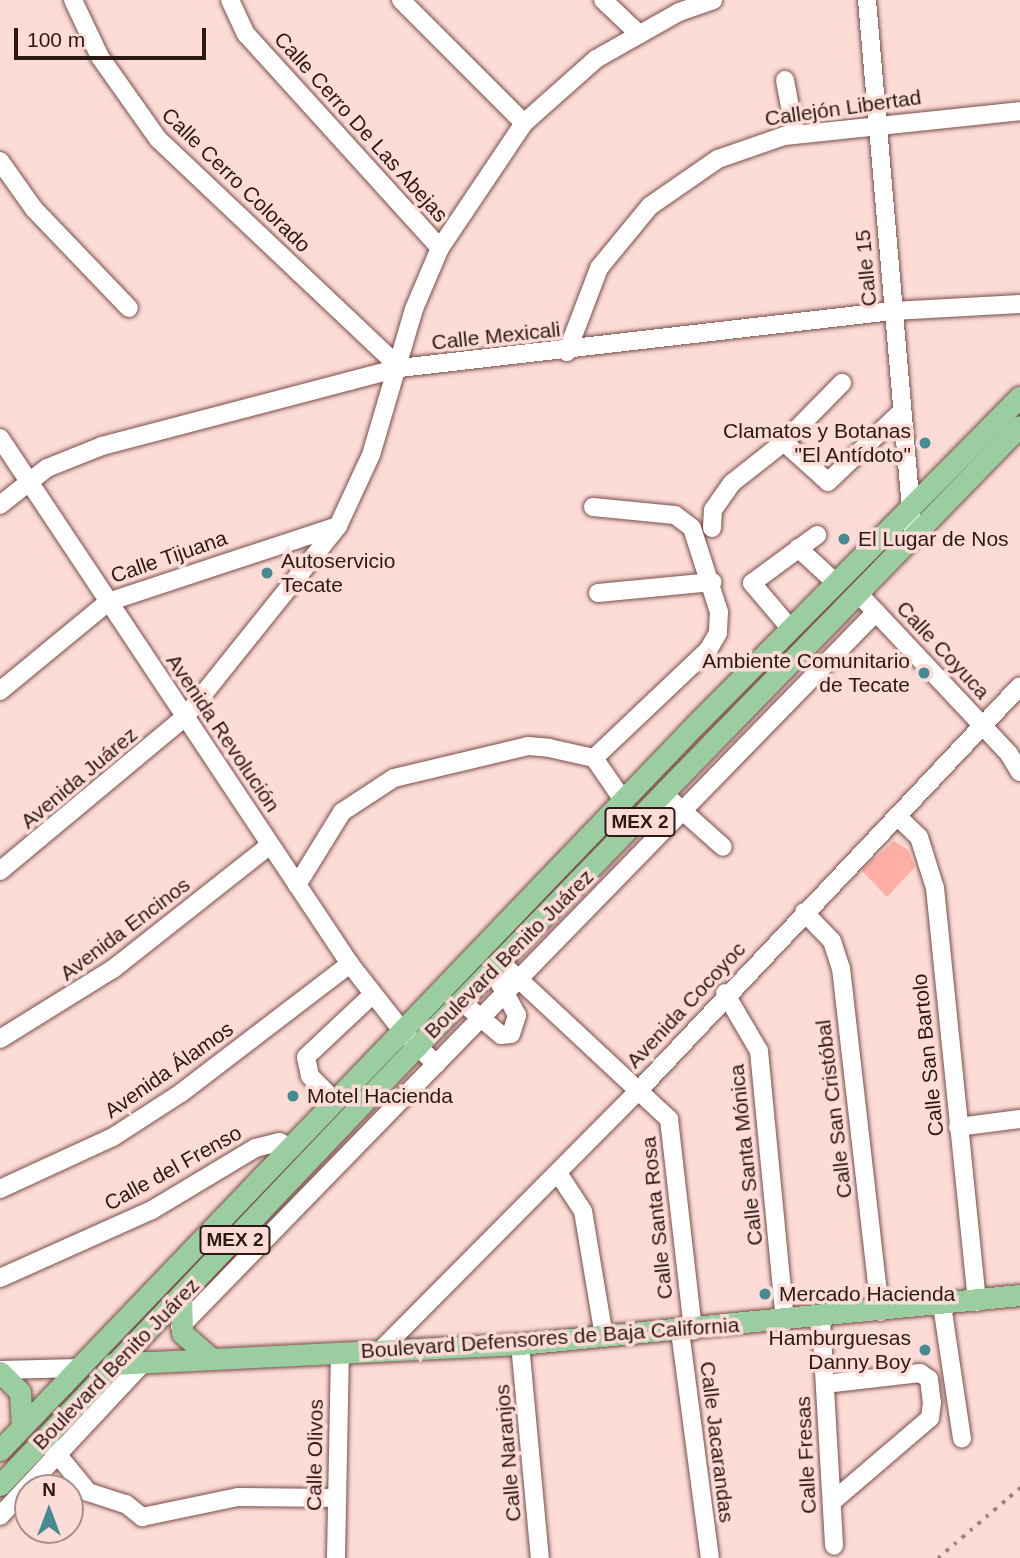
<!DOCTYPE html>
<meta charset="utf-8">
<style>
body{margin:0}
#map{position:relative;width:1020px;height:1558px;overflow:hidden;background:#fddcd7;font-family:Helvetica,sans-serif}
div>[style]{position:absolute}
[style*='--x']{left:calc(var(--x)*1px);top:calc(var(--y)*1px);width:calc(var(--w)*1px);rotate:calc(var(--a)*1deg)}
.green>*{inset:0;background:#feaea5}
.roads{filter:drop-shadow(0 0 2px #7a4d48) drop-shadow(0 0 2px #7a4d48)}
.minor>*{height:18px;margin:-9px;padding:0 9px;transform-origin:9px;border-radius:9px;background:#fff}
.major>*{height:21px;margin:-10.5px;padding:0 10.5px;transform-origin:10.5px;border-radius:10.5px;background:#9acea1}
.rail>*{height:3.5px;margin-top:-1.75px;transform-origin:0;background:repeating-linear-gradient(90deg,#9d827e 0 3.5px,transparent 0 10.5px)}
.dots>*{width:19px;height:19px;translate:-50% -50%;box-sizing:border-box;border:4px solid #fddcd7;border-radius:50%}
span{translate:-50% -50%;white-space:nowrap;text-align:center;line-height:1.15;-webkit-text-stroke:7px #fddcd7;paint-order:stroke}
.shield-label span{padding:2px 5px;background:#fddcd7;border:2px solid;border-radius:5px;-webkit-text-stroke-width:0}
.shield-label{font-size:19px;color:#2c1916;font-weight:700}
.street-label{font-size:21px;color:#2c1916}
.poi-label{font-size:21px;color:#2c1916}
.right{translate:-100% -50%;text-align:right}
.left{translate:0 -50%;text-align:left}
.north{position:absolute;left:14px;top:1474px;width:70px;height:70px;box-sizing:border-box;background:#fddcd7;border:2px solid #a98e8a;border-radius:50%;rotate:0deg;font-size:19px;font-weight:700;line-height:28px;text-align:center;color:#2c1916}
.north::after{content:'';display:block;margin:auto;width:24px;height:32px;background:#448b94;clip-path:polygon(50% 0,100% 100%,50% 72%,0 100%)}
.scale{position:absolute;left:14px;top:28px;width:192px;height:32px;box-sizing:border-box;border:4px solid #2c1916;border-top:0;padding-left:9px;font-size:21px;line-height:24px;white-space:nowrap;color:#2c1916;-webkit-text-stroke:5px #fddcd7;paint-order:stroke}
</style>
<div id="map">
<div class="green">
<i style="clip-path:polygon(894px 841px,908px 850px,915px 867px,887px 897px,861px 870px)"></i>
</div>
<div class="roads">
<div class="minor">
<i style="--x:73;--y:0;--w:63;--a:64.7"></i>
<i style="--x:100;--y:57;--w:100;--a:54.7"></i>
<i style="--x:158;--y:139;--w:333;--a:43.4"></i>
<i style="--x:230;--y:0;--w:38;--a:65"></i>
<i style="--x:246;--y:34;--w:289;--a:47.8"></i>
<i style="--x:401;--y:0;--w:174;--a:45"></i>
<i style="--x:603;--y:0;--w:50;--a:43.4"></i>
<i style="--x:867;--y:0;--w:534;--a:85.06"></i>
<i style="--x:785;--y:80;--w:55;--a:79.5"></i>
<i style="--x:0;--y:161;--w:59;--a:54.7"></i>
<i style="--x:34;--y:209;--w:137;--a:46.2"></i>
<i style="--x:567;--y:352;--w:90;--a:-69.1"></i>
<i style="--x:599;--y:268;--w:80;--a:-50.6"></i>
<i style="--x:650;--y:206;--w:83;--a:-34.7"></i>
<i style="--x:718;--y:159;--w:70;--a:-19.2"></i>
<i style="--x:784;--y:136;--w:237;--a:-6"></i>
<i style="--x:0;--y:438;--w:632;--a:56.36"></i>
<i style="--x:350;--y:964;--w:88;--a:52"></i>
<i style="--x:404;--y:1033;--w:45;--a:44.1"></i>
<i style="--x:784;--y:442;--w:59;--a:42.3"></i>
<i style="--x:828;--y:482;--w:103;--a:-43.8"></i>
<i style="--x:0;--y:505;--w:60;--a:-38.2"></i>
<i style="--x:47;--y:468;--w:59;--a:-21.8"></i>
<i style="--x:102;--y:446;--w:308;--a:-14.7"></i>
<i style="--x:400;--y:368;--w:496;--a:-6.6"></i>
<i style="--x:893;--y:311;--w:127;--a:-3.2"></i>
<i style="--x:593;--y:507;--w:82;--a:5.6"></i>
<i style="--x:675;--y:515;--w:21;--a:37"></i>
<i style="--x:692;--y:528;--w:88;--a:72.2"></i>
<i style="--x:719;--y:612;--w:21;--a:93"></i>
<i style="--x:718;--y:633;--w:20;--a:120"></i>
<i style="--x:708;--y:650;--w:157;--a:136.5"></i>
<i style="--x:712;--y:528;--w:18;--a:-87"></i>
<i style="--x:713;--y:510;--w:33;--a:-55"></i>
<i style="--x:732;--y:483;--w:66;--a:-38.3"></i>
<i style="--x:784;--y:442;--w:83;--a:-45.5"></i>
<i style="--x:798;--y:548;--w:50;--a:42.6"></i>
<i style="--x:598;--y:593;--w:115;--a:-5.5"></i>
<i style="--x:858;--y:593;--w:221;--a:46.8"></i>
<i style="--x:1009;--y:754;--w:21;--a:59"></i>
<i style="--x:790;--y:628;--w:59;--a:-130.2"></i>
<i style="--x:752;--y:583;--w:81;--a:-36.4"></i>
<i style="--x:0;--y:691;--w:140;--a:-39.5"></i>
<i style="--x:108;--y:602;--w:242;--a:-18.3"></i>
<i style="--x:666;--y:796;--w:76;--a:41.8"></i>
<i style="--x:897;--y:816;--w:30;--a:44"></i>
<i style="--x:919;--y:837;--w:53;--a:72.6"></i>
<i style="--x:935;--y:888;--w:416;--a:84.2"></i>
<i style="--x:0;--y:871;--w:241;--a:-39.8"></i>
<i style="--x:185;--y:717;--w:245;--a:-51.3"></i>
<i style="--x:338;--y:526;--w:78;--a:-65.1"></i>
<i style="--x:371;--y:455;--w:152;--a:-73.6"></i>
<i style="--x:414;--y:309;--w:66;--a:-66.9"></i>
<i style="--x:440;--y:248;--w:151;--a:-56.1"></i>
<i style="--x:524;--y:123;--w:96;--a:-41.6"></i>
<i style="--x:596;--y:59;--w:95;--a:-29.5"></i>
<i style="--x:679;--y:12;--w:36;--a:-19"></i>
<i style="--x:297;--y:885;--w:86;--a:-58.3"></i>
<i style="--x:342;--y:812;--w:62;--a:-33.2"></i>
<i style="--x:394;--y:778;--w:138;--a:-13.4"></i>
<i style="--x:528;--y:746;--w:21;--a:5"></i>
<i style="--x:549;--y:748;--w:46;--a:12.5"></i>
<i style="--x:594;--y:758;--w:51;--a:55.4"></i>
<i style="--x:804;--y:912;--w:40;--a:46"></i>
<i style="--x:832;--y:941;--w:28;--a:72"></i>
<i style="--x:841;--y:968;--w:346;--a:83.5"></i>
<i style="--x:509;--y:970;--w:219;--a:43"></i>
<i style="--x:669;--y:1119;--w:213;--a:83.5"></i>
<i style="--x:725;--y:993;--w:67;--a:59.6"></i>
<i style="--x:759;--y:1051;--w:272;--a:84.5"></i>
<i style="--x:462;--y:1002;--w:51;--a:40.2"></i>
<i style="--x:501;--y:1035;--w:10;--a:-6"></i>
<i style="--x:511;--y:1034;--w:20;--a:-72"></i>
<i style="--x:517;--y:1015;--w:50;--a:-118.6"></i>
<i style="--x:0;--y:1039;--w:133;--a:-31.8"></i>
<i style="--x:113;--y:969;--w:200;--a:-38.3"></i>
<i style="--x:336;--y:1102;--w:37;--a:-135"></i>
<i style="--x:310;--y:1076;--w:19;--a:-102"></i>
<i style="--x:306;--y:1057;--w:92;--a:-43.2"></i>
<i style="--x:958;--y:1127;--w:63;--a:-7.4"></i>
<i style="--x:558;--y:1173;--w:45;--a:56.7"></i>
<i style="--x:583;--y:1211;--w:128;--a:80.5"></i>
<i style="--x:0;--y:1189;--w:124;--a:-24.7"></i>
<i style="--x:113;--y:1137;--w:81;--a:-32.9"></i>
<i style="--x:181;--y:1093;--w:213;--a:-37.4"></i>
<i style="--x:0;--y:1278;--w:167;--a:-24.1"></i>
<i style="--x:152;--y:1210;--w:120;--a:-31"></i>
<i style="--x:255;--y:1148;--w:25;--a:-14"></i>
<i style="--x:279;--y:1142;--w:14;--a:25"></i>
<i style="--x:942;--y:1305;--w:135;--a:81.5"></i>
<i style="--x:821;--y:1319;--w:227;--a:86.7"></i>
<i style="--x:180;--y:1327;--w:998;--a:-45.77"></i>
<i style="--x:680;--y:1331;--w:229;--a:82.5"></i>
<i style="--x:520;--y:1344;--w:215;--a:84.7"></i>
<i style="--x:381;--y:1350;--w:369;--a:-45.2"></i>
<i style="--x:641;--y:1088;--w:552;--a:-46.69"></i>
<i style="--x:0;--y:1370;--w:79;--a:-1.5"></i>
<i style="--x:825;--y:1384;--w:96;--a:-6.6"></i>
<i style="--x:920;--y:1373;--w:11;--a:34"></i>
<i style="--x:929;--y:1379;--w:23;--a:83"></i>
<i style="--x:932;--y:1402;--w:16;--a:97"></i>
<i style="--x:930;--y:1418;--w:129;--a:139.4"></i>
<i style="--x:44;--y:1438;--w:70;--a:50.8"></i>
<i style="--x:88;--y:1492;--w:40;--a:18"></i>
<i style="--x:126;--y:1504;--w:21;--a:39"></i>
<i style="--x:142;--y:1517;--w:98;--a:-11.8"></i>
<i style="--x:238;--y:1497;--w:99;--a:0.6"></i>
<i style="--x:0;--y:1516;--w:212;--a:-46.9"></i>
<i style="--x:336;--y:1558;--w:206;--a:-88.9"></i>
</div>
<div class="major">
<i style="--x:181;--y:1298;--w:35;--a:88"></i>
<i style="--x:182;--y:1333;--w:38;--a:41"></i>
<i style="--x:112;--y:1364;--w:408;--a:-2.8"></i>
<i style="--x:520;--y:1344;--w:502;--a:-5.6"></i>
<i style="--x:0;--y:1372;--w:28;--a:45"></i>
<i style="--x:20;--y:1392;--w:35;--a:87"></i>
<i style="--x:0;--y:1450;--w:1007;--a:-46.21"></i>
<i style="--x:697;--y:723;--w:459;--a:-45.3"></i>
<i style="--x:0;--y:1485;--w:604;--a:-46.48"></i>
<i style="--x:416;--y:1047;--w:866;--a:-45.8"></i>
</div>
</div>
<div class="rail">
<i style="--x:938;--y:1558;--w:108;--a:-40.5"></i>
</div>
<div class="dots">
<i style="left:925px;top:443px;background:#448b94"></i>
<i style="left:844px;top:539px;background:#448b94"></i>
<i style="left:267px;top:573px;background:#448b94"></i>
<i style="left:924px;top:673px;background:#448b94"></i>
<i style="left:293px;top:1096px;background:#448b94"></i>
<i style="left:765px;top:1294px;background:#448b94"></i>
<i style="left:925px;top:1350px;background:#448b94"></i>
</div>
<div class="shield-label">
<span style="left:640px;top:822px">MEX 2</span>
<span style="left:235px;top:1240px">MEX 2</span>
</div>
<div class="street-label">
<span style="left:843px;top:108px;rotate:-8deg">Callejón Libertad</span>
<span style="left:361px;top:127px;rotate:48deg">Calle Cerro De Las Abejas</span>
<span style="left:236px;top:180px;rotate:44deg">Calle Cerro Colorado</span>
<span style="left:866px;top:268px;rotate:-95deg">Calle 15</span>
<span style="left:496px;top:336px;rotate:-6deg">Calle Mexicali</span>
<span style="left:169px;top:557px;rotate:-19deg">Calle Tijuana</span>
<span style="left:943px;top:650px;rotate:47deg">Calle Coyuca</span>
<span style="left:223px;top:733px;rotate:56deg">Avenida Revolución</span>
<span style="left:79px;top:778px;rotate:-40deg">Avenida Juárez</span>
<span style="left:125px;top:929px;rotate:-37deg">Avenida Encinos</span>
<span style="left:509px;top:954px;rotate:-45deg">Boulevard Benito Juárez</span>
<span style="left:686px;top:1005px;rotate:-47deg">Avenida Cocoyoc</span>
<span style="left:928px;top:1055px;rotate:-96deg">Calle San Bartolo</span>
<span style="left:169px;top:1070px;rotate:-35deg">Avenida Álamos</span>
<span style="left:834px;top:1109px;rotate:-97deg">Calle San Cristóbal</span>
<span style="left:746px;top:1155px;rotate:-96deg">Calle Santa Mónica</span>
<span style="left:173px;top:1168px;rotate:-29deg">Calle del Frenso</span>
<span style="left:657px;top:1218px;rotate:-96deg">Calle Santa Rosa</span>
<span style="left:550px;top:1338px;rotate:-4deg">Boulevard Defensores de Baja California</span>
<span style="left:116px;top:1364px;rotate:-46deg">Boulevard Benito Juárez</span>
<span style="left:717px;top:1442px;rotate:83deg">Calle Jacarandas</span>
<span style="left:508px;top:1453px;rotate:-95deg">Calle Naranjos</span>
<span style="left:315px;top:1455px;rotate:-89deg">Calle Olivos</span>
<span style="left:806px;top:1455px;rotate:-93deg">Calle Fresas</span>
</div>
<div class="poi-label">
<span class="right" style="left:911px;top:443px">Clamatos y Botanas<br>"El Antídoto"</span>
<span class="left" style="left:858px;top:539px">El Lugar de Nos</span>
<span class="left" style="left:281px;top:573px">Autoservicio<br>Tecate</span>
<span class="right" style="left:910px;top:673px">Ambiente Comunitario<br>de Tecate</span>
<span class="left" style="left:307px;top:1096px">Motel Hacienda</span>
<span class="left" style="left:779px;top:1294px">Mercado Hacienda</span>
<span class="right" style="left:911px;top:1350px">Hamburguesas<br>Danny Boy</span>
</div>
<div class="north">N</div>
<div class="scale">100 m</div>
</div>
